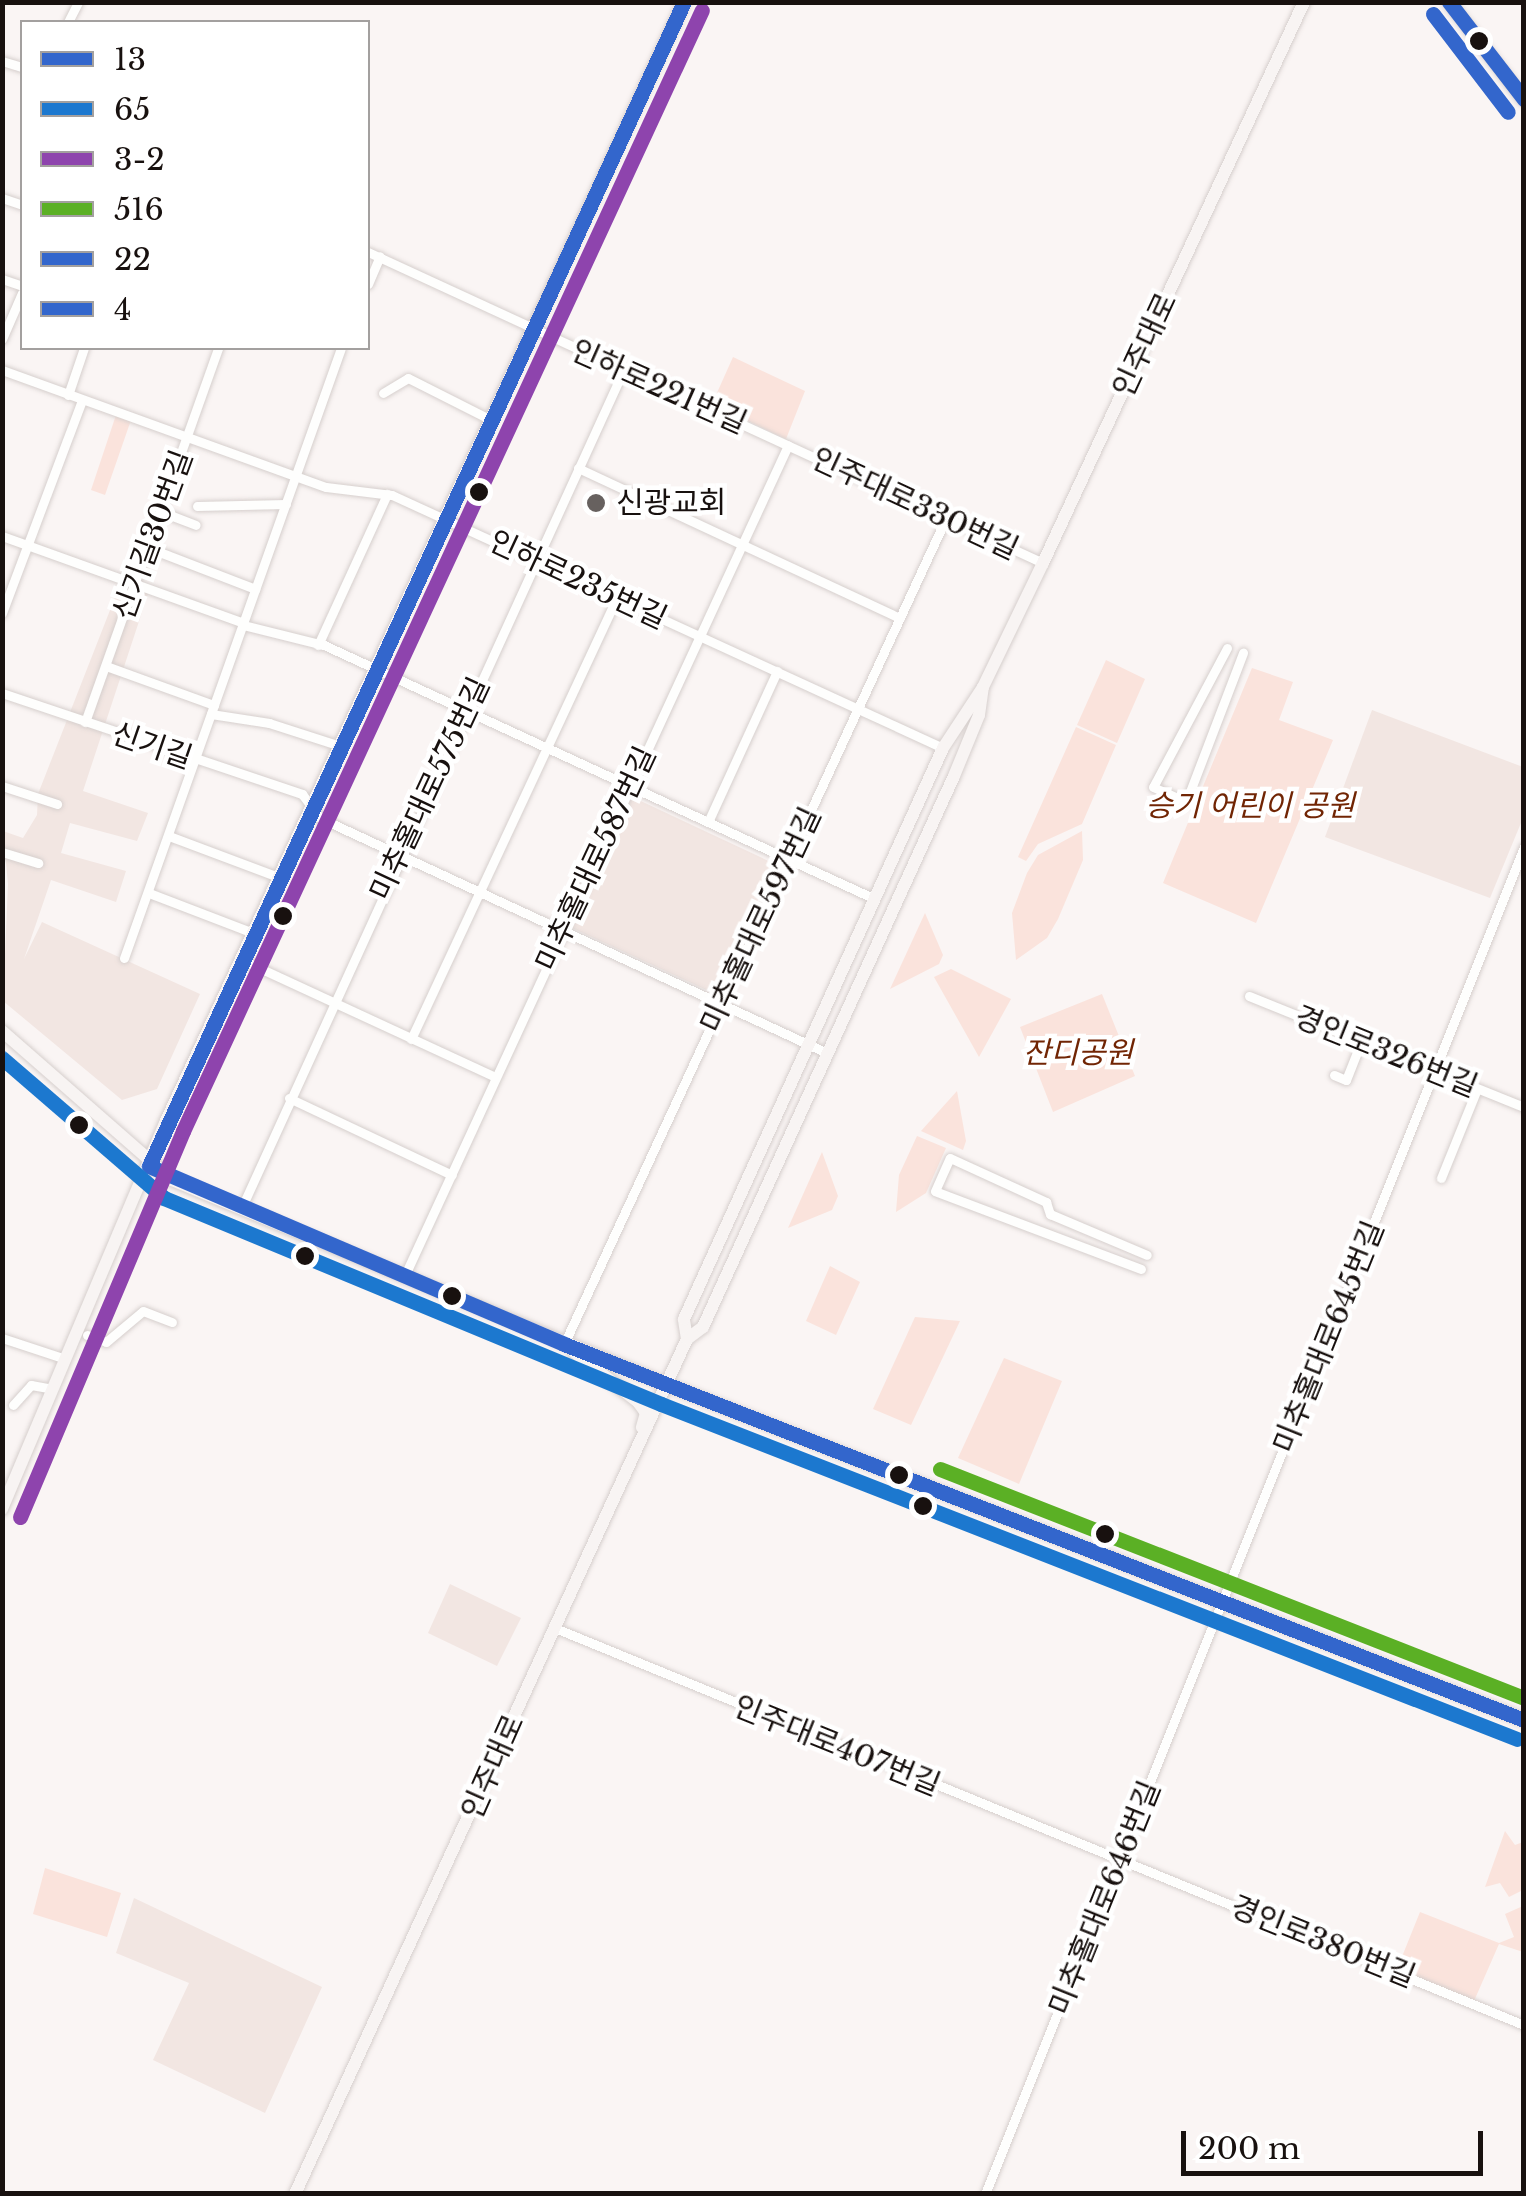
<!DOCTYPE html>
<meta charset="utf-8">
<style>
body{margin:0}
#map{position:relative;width:1526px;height:2196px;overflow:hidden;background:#faf5f4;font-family:"Libre Baskerville","Noto Sans KR",serif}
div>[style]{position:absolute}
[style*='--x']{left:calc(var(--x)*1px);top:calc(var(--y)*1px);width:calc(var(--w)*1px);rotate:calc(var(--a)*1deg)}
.built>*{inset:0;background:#f2e6e2}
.green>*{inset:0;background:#fae3dc}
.roads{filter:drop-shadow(0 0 2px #d6cfcd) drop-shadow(0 0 2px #d6cfcd)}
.street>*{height:9px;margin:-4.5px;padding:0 4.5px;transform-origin:4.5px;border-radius:4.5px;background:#fefefd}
.secondary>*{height:12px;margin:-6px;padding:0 6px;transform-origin:6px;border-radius:6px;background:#f8f4f3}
.bus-1>*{height:15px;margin:-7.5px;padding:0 7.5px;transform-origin:7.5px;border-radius:7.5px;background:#36c}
.bus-2>*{height:15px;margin:-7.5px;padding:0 7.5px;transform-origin:7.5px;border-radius:7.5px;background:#1c78cf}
.bus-3>*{height:15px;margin:-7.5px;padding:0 7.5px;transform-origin:7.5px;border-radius:7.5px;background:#8e44ad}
.bus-4>*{height:15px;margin:-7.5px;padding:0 7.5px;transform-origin:7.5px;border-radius:7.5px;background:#5bb025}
.bus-5>*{height:15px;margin:-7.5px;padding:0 7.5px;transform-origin:7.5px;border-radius:7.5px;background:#36c}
.bus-6>*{height:15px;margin:-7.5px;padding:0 7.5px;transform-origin:7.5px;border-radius:7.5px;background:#36c}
.dots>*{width:28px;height:28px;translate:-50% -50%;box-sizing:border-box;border:5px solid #fff;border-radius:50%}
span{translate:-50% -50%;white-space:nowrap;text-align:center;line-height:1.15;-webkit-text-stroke:9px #fff;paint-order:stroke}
.street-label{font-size:30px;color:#18110f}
.poi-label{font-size:30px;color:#18110f}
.left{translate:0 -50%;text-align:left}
.park-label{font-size:30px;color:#712504;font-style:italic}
.frame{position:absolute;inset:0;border:5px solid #18110f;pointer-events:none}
.legend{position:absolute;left:20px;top:20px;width:350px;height:330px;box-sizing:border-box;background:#fff;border:2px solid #a3a09f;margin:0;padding:12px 18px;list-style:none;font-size:30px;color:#18110f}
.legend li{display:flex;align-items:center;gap:20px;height:50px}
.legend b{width:50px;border:2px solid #a3a09f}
.scale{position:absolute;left:1181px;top:2131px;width:302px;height:45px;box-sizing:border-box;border:5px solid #18110f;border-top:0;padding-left:12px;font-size:30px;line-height:35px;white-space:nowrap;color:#18110f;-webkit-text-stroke:8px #fff;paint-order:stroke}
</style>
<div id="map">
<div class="built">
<i style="clip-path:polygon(123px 577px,150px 588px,83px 791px,148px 813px,137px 841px,70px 823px,61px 853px,126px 871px,116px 902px,51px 880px,24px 959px,42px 922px,200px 994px,157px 1089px,122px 1100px,3px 1001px,8px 884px,3px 831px,23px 838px,37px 815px,38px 794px)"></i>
<i style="clip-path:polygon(1372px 710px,1523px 767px,1523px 818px,1490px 898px,1325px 837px)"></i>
<i style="clip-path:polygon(630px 796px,775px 864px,713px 993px,570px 927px)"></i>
<i style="clip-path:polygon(450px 1584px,521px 1618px,497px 1666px,428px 1633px)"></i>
<i style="clip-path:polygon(134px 1898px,322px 1987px,265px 2113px,153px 2060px,189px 1983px,116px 1953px)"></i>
</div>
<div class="green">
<i style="clip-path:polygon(733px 357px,805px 391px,786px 439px,712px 404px)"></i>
<i style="clip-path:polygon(116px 415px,131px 420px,105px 495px,91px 490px)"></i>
<i style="clip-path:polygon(1106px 660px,1145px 679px,1117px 743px,1077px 725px)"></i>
<i style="clip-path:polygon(1252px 668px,1293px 682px,1279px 720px,1333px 740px,1256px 923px,1163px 883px)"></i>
<i style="clip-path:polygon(1076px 727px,1116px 745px,1082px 824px,1038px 844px,1026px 861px,1018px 857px)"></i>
<i style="clip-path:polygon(1082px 831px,1083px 860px,1058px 919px,1047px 938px,1016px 960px,1012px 913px,1027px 873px,1038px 855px)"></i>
<i style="clip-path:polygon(925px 913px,943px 955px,939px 964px,890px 989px)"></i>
<i style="clip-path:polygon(951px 969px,1011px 999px,979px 1057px,934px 977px)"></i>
<i style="clip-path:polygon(1102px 994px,1135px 1076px,1053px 1112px,1020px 1027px)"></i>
<i style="clip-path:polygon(957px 1091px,966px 1141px,963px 1150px,921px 1131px)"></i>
<i style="clip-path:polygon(917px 1136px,946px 1148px,926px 1193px,896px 1212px,899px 1175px)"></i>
<i style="clip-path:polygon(822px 1152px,838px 1196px,832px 1210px,788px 1228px)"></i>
<i style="clip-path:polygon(830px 1266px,860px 1282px,836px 1335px,806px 1321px)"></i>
<i style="clip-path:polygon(915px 1317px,960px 1321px,911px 1425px,873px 1409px)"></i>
<i style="clip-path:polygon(1004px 1358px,1062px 1381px,1019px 1484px,958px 1458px)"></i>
<i style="clip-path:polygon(1505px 1831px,1515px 1845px,1523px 1842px,1523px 1890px,1509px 1897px,1500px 1883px,1485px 1887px)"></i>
<i style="clip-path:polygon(45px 1868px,121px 1893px,107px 1937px,33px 1914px)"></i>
<i style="clip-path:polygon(1523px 1906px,1523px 1952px,1499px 1944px,1474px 2001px,1397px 1969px,1420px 1912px,1499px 1943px,1514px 1937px,1505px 1914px)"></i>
</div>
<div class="roads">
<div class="street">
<i style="--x:68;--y:22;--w:22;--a:-63"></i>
<i style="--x:2;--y:61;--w:21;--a:17"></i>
<i style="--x:2;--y:198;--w:21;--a:19"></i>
<i style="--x:368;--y:252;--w:743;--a:24.74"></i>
<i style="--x:2;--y:279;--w:21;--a:19"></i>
<i style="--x:368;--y:284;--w:30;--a:-67"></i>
<i style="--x:2;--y:339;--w:50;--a:-66.5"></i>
<i style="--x:2;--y:370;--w:344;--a:19.9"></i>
<i style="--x:326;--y:487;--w:66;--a:6.9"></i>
<i style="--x:392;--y:495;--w:606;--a:24.66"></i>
<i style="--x:383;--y:393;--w:29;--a:-31"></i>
<i style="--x:408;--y:378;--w:91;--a:26.8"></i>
<i style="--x:68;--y:395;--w:50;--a:-71.2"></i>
<i style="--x:578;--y:468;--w:355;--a:25"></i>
<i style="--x:197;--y:506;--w:89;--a:-1.3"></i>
<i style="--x:162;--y:512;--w:36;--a:21"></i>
<i style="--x:2;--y:536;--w:257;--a:19.8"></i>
<i style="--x:149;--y:548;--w:114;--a:21.1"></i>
<i style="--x:2;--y:613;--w:228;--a:-69.4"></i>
<i style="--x:243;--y:625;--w:83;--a:13.9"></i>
<i style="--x:324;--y:645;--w:607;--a:24.75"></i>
<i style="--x:318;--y:645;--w:166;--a:-65.4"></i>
<i style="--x:1227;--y:648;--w:157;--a:118"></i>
<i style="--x:1153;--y:787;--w:36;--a:24"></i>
<i style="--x:1186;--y:802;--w:160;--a:-69.1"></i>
<i style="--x:106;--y:666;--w:115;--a:19.9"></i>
<i style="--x:2;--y:693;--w:317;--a:18.6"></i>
<i style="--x:302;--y:794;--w:30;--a:53"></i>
<i style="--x:320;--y:818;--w:559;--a:24.87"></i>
<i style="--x:211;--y:714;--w:59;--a:8.8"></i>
<i style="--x:269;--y:723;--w:75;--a:17.9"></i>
<i style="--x:85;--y:722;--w:397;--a:-70.4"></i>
<i style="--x:2;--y:786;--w:58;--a:18.1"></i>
<i style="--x:708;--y:822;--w:166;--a:-65.4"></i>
<i style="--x:169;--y:836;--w:116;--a:20.6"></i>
<i style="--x:2;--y:852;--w:38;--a:17"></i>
<i style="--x:149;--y:893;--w:111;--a:21"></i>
<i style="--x:124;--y:958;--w:647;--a:-70.42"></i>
<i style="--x:240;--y:959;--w:281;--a:24.8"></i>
<i style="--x:1249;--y:996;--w:297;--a:22"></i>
<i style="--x:411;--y:1039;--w:487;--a:-65"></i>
<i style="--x:1334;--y:1075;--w:13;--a:23"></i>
<i style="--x:1346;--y:1080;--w:41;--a:-68.5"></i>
<i style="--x:289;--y:1098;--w:180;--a:25.3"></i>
<i style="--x:1441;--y:1178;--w:96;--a:-68"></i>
<i style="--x:241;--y:1209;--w:921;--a:-65.49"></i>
<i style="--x:1141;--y:1269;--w:220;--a:-159.3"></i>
<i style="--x:935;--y:1191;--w:36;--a:-66"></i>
<i style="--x:950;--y:1158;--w:106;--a:24.6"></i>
<i style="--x:1046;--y:1202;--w:13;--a:72"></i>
<i style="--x:1050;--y:1214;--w:105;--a:22.9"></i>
<i style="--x:404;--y:1277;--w:916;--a:-65.22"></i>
<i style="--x:87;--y:1335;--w:20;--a:20"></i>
<i style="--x:106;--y:1342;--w:48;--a:-40"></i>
<i style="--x:143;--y:1311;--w:31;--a:21"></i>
<i style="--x:2;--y:1338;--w:67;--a:18.2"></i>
<i style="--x:564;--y:1344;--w:910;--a:-65.18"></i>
<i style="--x:13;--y:1405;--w:27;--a:-48"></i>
<i style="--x:31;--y:1385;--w:22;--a:10"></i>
<i style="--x:555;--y:1628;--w:1047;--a:22.28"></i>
<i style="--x:985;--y:2194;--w:1451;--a:-68.19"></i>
</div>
<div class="secondary">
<i style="--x:1449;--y:2;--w:123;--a:52.6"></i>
<i style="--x:2;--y:1031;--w:226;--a:41.2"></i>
<i style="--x:172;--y:1180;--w:537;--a:22.46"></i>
<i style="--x:668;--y:1385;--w:919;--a:21.37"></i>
<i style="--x:687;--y:1339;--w:20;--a:-99"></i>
<i style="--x:684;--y:1319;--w:627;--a:-65.6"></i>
<i style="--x:943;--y:748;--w:73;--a:-56.7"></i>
<i style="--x:983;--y:687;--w:138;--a:-64.2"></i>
<i style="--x:1043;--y:563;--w:619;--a:-65.05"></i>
<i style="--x:574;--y:1352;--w:81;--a:38"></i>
<i style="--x:638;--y:1402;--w:14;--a:54"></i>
<i style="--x:646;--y:1413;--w:15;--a:106"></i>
<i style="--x:2;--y:1509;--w:419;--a:-67.1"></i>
<i style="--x:165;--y:1123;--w:1235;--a:-65.16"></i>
<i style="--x:295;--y:2194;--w:941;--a:-65.37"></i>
<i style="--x:687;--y:1339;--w:20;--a:-37"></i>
<i style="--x:703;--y:1327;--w:605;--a:-65.51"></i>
<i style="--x:954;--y:776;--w:66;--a:-67.7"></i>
<i style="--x:979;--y:715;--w:28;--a:-82"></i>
</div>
</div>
<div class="bus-1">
<i style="--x:149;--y:1166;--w:452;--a:23.2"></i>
<i style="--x:564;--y:1344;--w:1031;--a:21.39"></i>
<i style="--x:149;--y:1166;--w:1281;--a:-65.32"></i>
</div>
<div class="bus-2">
<i style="--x:2;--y:1058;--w:214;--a:40.8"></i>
<i style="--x:164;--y:1198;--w:538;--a:22.51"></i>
<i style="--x:661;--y:1404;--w:919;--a:21.37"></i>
</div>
<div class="bus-3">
<i style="--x:20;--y:1517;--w:419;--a:-67.1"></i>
<i style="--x:183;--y:1131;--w:1235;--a:-65.16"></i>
</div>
<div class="bus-4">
<i style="--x:940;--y:1469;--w:627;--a:21.41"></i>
</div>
<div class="bus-5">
<i style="--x:1449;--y:2;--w:123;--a:52.3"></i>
</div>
<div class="bus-6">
<i style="--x:1433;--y:14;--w:123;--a:52.6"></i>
</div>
<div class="dots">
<i style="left:1479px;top:41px;background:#18110f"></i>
<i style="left:479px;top:492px;background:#18110f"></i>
<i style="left:596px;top:503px;background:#67615f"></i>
<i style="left:283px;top:916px;background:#18110f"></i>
<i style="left:79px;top:1125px;background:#18110f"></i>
<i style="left:305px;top:1256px;background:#18110f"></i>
<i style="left:452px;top:1296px;background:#18110f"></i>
<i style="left:899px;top:1475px;background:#18110f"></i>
<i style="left:923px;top:1506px;background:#18110f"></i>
<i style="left:1105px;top:1534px;background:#18110f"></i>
</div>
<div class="street-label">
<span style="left:1145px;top:345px;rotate:-65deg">인주대로</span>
<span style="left:659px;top:387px;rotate:24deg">인하로221번길</span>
<span style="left:915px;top:504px;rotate:25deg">인주대로330번길</span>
<span style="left:153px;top:535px;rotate:-70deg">신기길30번길</span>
<span style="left:578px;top:580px;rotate:25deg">인하로235번길</span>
<span style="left:152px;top:746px;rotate:19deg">신기길</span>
<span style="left:430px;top:789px;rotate:-65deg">미추홀대로575번길</span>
<span style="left:596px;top:859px;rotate:-65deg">미추홀대로587번길</span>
<span style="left:761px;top:920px;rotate:-65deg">미추홀대로597번길</span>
<span style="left:1386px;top:1052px;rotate:22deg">경인로326번길</span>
<span style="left:1329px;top:1337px;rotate:-68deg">미추홀대로645번길</span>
<span style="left:837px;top:1746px;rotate:22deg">인주대로407번길</span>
<span style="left:493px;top:1767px;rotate:-66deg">인주대로</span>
<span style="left:1105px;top:1898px;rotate:-68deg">미추홀대로646번길</span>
<span style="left:1323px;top:1942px;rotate:22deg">경인로380번길</span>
</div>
<div class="poi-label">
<span class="left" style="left:616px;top:503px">신광교회</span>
</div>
<div class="park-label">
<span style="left:1250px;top:806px">승기 어린이 공원</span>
<span style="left:1078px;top:1053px">잔디공원</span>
</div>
<div class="frame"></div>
<ul class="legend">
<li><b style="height:12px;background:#36c"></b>13</li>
<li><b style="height:12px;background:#1c78cf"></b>65</li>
<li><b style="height:12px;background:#8e44ad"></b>3-2</li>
<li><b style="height:12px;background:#5bb025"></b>516</li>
<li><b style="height:12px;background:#36c"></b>22</li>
<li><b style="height:12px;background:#36c"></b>4</li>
</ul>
<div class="scale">200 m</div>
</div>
